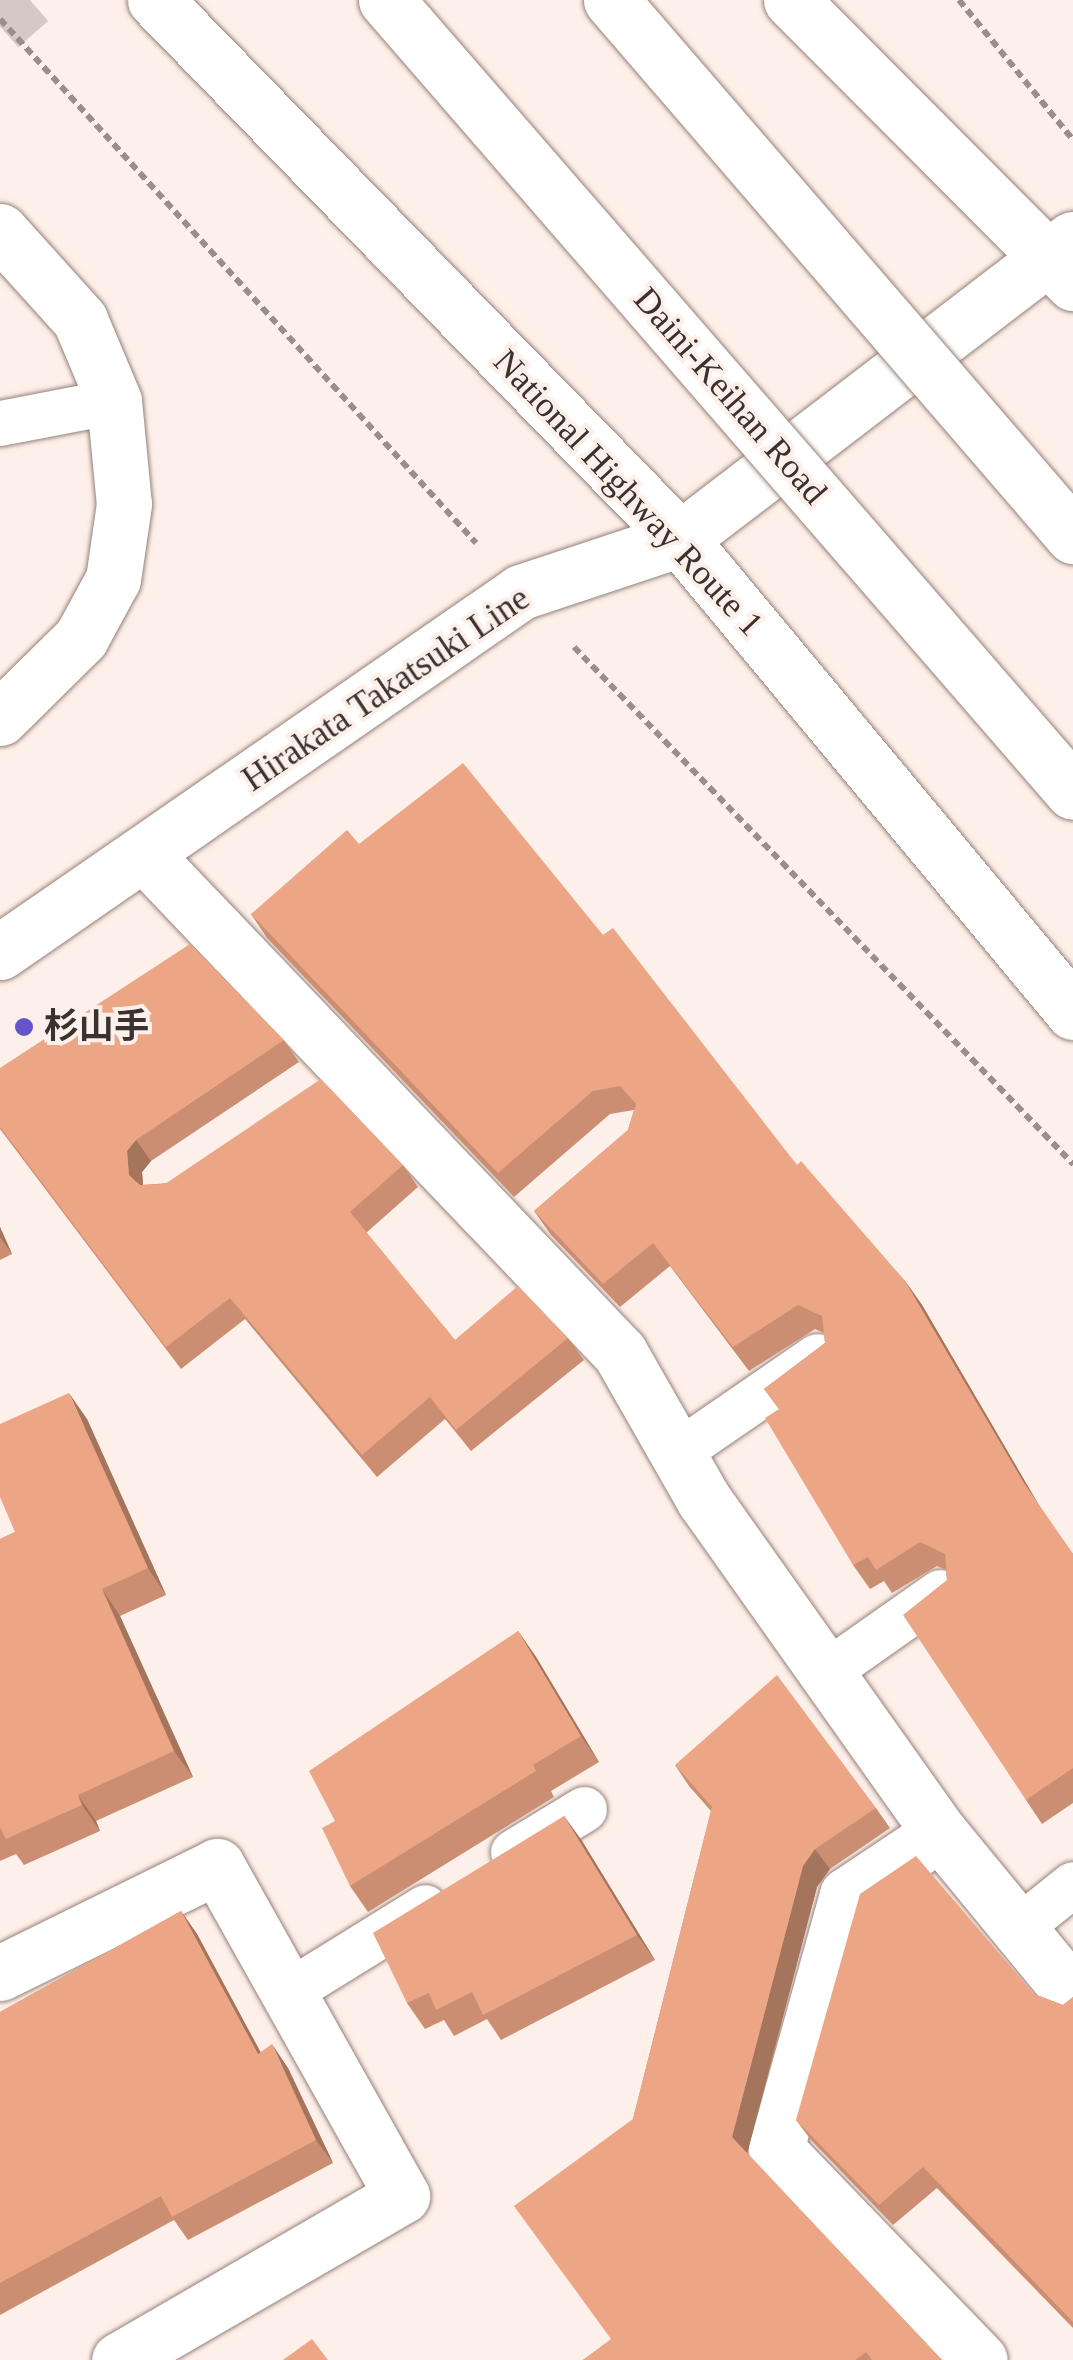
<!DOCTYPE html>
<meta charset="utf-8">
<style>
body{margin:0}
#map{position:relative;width:1073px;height:2360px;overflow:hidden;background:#fdefe9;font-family:"Times New Roman","Noto Sans JP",serif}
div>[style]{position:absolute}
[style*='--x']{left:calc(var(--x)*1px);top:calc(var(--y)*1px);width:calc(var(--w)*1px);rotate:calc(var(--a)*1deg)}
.minor-tunnel>*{height:55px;margin-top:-27.5px;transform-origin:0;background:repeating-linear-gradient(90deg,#d6c9c4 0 55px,transparent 0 83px)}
.path>*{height:6px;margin-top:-3px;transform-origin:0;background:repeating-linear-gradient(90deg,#998e89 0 8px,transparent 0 13px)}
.roads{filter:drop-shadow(0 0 2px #958178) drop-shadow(0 0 2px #958178)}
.service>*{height:45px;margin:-22.5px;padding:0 22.5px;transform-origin:22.5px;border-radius:22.5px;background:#fff}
.minor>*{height:55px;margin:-27.5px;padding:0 27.5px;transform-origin:27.5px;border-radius:27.5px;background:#fff}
.primary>*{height:55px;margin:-27.5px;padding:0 27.5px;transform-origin:27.5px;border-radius:27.5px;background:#fff}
.trunk>*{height:55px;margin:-27.5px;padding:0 27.5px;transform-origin:27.5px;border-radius:27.5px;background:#fff}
.bridges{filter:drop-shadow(0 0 2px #958178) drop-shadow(0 0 2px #958178)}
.motorway-bridge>*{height:55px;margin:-27.5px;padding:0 27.5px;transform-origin:27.5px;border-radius:27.5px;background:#fff}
.wall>*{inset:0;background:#cb8e72}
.shaded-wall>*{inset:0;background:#a5745d}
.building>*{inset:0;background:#eca585}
.dots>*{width:28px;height:28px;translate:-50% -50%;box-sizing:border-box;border:5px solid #fdefe9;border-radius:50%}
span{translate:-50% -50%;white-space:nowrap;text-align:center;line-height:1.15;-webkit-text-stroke:8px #fdefe9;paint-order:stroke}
.street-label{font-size:35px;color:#3a322e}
.poi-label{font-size:35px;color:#3a322e;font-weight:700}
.left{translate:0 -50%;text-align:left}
</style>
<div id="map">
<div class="minor-tunnel">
<i style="--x:0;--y:26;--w:40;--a:-41"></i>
</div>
<div class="path">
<i style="--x:959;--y:0;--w:181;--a:50.8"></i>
<i style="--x:0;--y:19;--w:708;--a:47.75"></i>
<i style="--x:574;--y:647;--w:719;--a:46.01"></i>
</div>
<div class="roads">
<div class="service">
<i style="--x:0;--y:423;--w:116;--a:-10.9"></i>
<i style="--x:676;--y:1453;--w:171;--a:-34.5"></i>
<i style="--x:826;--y:1672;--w:139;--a:-35.1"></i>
<i style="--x:513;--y:1852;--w:83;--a:-31.2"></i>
<i style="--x:1018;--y:1928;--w:70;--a:-38.7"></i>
<i style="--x:288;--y:1992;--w:161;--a:-31.8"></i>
</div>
<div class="minor">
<i style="--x:0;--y:231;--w:120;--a:48"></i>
<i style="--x:80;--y:320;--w:88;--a:67.2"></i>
<i style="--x:114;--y:401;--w:103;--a:84.5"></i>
<i style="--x:124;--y:504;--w:76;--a:98.3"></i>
<i style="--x:113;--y:579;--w:67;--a:118.5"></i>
<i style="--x:81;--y:638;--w:114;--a:135.4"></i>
<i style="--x:144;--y:854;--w:690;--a:46.35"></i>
<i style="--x:620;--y:1353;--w:169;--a:60.3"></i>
<i style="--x:704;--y:1500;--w:408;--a:54.7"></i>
<i style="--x:940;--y:1833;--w:210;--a:50.6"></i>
<i style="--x:940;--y:1833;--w:112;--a:146.3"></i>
<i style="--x:847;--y:1895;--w:264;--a:105.6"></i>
<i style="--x:776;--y:2149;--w:293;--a:46"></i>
<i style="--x:0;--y:1973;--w:242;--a:-26.2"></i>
<i style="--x:217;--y:1866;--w:378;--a:60.7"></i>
<i style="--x:402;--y:2196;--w:327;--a:149.9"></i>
</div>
<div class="primary">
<i style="--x:0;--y:952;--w:633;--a:-34.64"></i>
<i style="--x:521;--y:592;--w:168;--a:-18.4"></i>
<i style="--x:680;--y:539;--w:494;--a:-37.4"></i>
</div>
<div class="trunk">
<i style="--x:155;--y:0;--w:752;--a:45.75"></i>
<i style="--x:680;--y:539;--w:615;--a:50.28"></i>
<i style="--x:791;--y:0;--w:400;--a:45.1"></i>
</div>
</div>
<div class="bridges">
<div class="motorway-bridge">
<i style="--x:386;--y:0;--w:1048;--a:49.06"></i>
<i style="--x:611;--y:0;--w:708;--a:49.24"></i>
</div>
</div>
<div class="wall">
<i style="clip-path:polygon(359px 844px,603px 935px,797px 1165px,905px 1281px,922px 1305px,1040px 1507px,1073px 1554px,1073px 1803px,1042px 1824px,1026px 1800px,947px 1580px,946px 1570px,937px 1566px,892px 1593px,884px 1581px,870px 1589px,853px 1565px,779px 1409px,764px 1389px,825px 1343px,824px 1333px,815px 1329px,749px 1371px,670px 1266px,620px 1307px,551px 1235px,534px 1211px,628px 1130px,634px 1110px,610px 1114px,514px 1197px,267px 938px,251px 914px)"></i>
<i style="clip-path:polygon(284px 1040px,299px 1062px,151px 1161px,142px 1172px,143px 1185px,403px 1165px,418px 1187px,366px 1233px,455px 1340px,568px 1338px,584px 1360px,471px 1451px,445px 1419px,377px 1477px,245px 1319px,181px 1369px,0 1129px,0 1068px)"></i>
<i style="clip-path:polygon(0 1227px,12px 1254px,0 1260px)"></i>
<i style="clip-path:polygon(87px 1419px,166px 1595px,120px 1616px,193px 1777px,96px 1821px,100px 1831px,24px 1865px,16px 1854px,0 1861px,0 1539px,15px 1532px)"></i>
<i style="clip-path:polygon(518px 1631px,536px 1657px,599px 1762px,551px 1791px,554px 1797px,368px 1912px,350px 1886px,335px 1821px)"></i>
<i style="clip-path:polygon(675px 1765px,876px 1808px,890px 1828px,830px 1869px,817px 1887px,747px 2153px,942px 2360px,583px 2360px,611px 2340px,633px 2119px,711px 1811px,689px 1786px)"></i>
<i style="clip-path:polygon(564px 1816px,582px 1841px,655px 1960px,501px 2040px,487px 2019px,454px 2036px,444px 2020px,425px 2029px,407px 2003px)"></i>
<i style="clip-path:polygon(181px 1911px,197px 1934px,260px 2052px,288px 2068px,333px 2163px,188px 2240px,174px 2220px,0 2315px,0 2012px)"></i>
<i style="clip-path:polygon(1034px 1994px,1063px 2005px,1073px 1997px,1073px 2328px,937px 2188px,893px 2225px,811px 2140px,796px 2120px)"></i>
</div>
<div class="shaded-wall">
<i style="clip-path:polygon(136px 1140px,151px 1161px,142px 1172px,144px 1197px,129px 1175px,127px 1151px)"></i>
<i style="clip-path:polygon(0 1227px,12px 1254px,0 1237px)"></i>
<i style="clip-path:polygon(905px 1281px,922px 1305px,1040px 1507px,1024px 1483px)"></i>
<i style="clip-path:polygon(69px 1393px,87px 1419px,166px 1595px,148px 1568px)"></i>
<i style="clip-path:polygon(102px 1589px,120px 1616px,193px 1777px,174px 1751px)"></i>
<i style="clip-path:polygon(518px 1631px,536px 1657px,599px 1762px,581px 1736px)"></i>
<i style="clip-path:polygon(78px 1795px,96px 1821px,100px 1831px,82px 1805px)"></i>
<i style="clip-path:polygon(564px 1816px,582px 1841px,655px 1960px,637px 1935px)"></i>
<i style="clip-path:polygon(815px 1849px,830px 1869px,817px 1887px,746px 2158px,732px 2137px,803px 1866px)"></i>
<i style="clip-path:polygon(181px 1911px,197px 1934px,274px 2077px,258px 2054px)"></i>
<i style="clip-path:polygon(272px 2044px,288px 2068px,333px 2163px,316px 2140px)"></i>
</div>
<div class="building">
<i style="clip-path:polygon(463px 763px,603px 935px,613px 928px,797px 1165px,801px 1161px,905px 1281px,1024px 1483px,1073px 1554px,1073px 1768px,1026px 1800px,903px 1615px,947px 1580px,945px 1554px,920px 1542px,876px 1570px,868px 1557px,853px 1565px,765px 1418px,779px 1409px,764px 1389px,825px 1343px,822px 1316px,798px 1305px,733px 1347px,653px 1243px,603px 1284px,534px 1211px,628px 1130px,636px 1104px,620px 1086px,593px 1091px,498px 1173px,251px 914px,347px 830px,359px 844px)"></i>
<i style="clip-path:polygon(190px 944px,284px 1040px,136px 1140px,127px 1151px,129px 1175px,140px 1185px,165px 1184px,321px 1079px,403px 1165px,350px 1212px,455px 1340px,518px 1286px,568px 1338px,456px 1430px,430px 1397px,362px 1455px,230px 1298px,166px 1347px,0 1127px,0 1068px)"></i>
<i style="clip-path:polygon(69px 1393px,148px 1568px,102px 1589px,174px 1751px,78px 1795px,82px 1805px,6px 1839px,0 1827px,0 1539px,15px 1532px,0 1497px,0 1424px)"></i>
<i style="clip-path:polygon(518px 1631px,581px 1736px,533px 1765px,536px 1771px,350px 1886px,322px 1828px,335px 1821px,309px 1771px)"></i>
<i style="clip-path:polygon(777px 1675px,876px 1808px,815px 1849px,803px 1866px,732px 2137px,942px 2360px,872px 2360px,866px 2352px,855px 2360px,583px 2360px,611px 2339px,514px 2206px,633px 2119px,712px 1807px,675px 1765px)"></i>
<i style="clip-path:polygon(564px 1816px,637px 1935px,483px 2015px,472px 1992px,436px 2010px,429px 1993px,407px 2003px,373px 1933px)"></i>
<i style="clip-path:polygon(916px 1856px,1034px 1994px,1063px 2005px,1073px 1997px,1073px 2322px,923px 2167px,879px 2205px,796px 2120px,860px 1894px)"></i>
<i style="clip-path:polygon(181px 1911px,258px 2054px,272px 2044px,316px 2140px,172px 2217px,161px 2196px,0 2283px,0 2012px)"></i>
<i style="clip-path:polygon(312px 2339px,328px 2360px,283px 2360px)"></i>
</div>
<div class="dots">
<i style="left:24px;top:1027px;background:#6553cc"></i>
</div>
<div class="street-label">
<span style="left:730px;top:396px;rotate:49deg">Daini-Keihan Road</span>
<span style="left:628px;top:493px;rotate:47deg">National Highway Route 1</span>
<span style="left:386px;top:689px;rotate:-34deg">Hirakata Takatsuki Line</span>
</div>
<div class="poi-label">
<span class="left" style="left:44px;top:1027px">杉山手</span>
</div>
</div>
